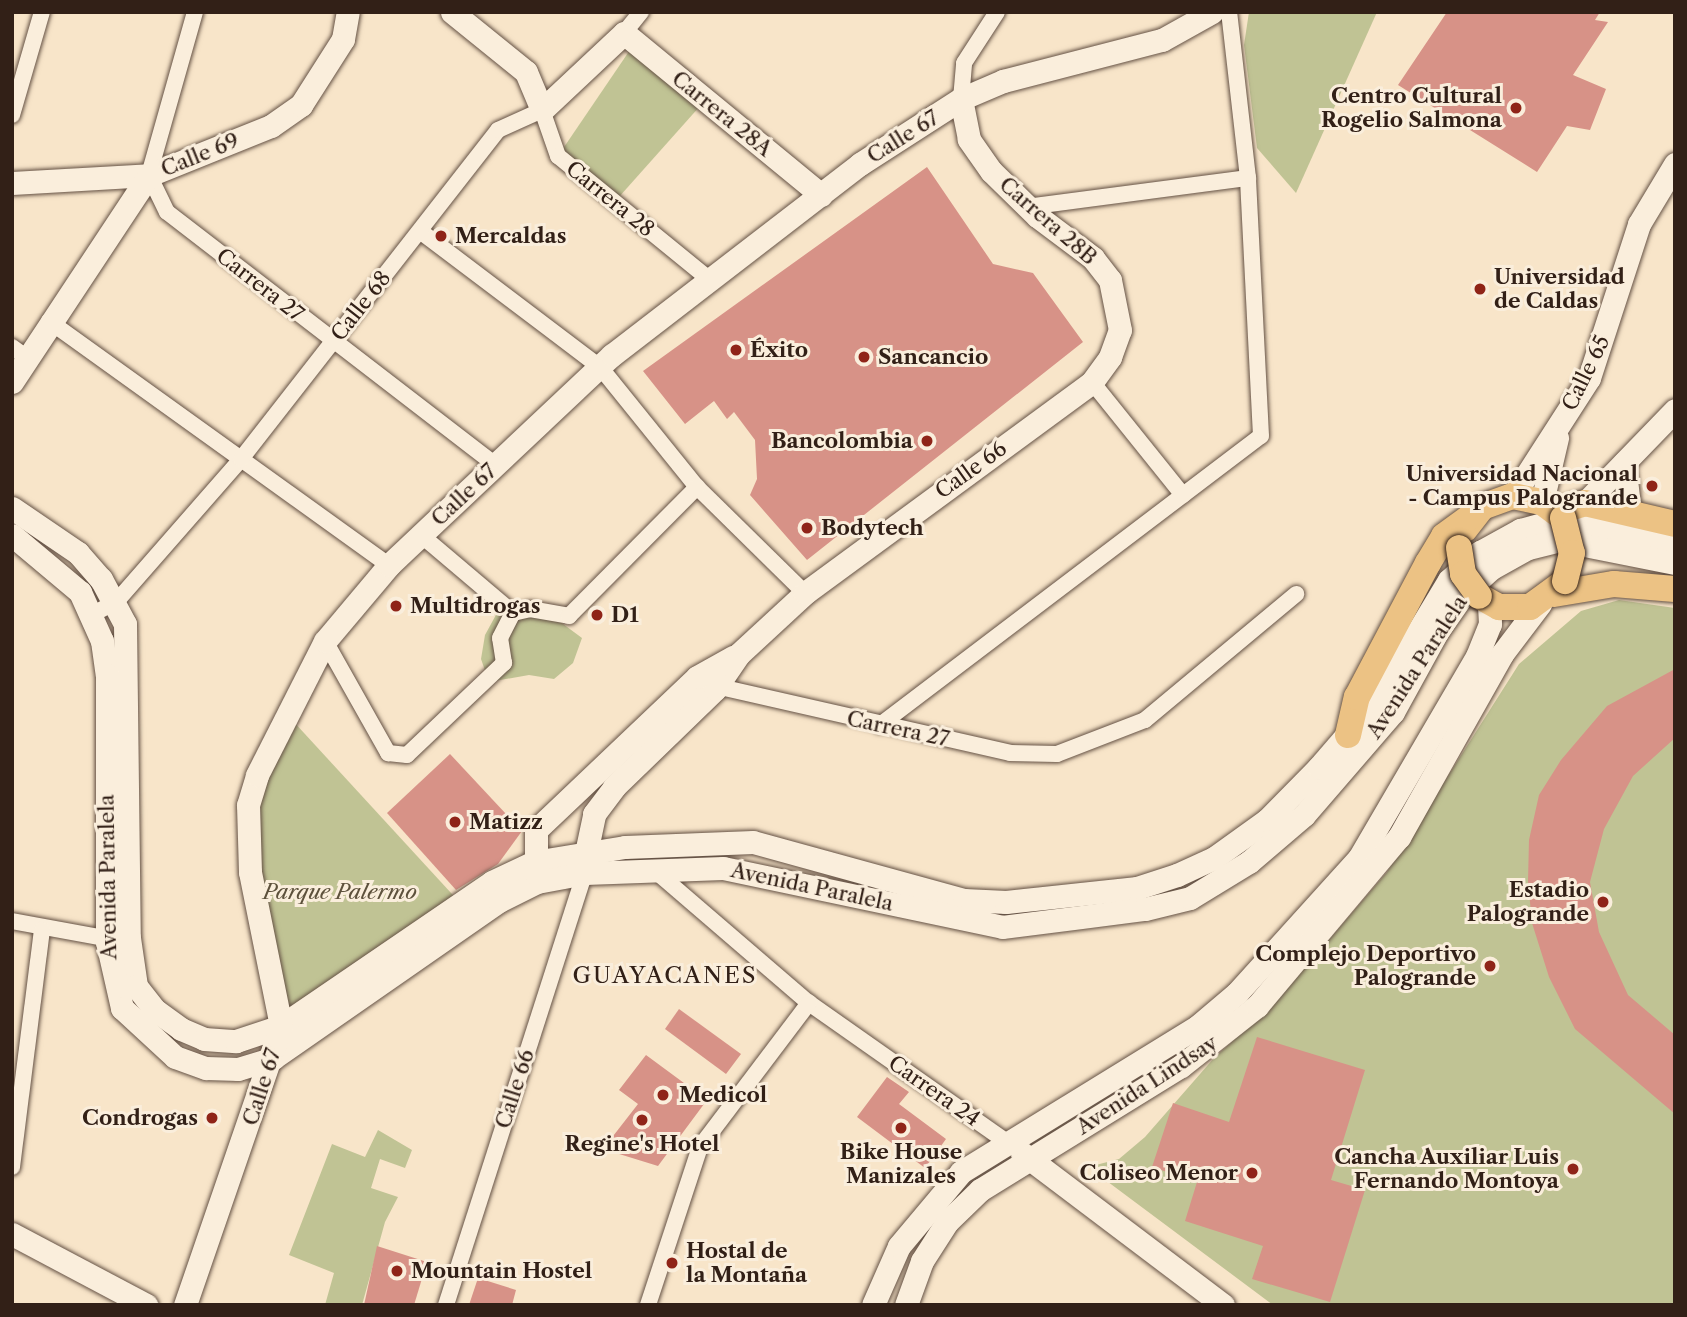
<!DOCTYPE html>
<meta charset="utf-8">
<style>
body{margin:0}
#map{position:relative;width:1687px;height:1317px;overflow:hidden;background:#f8e5c9;font-family:"Libre Caslon Text",serif}
div>[style]{position:absolute}
[style*='--x']{left:calc(var(--x)*1px);top:calc(var(--y)*1px);width:calc(var(--w)*1px);rotate:calc(var(--a)*1deg)}
.green>*{inset:0;background:#c0c394}
.building>*{inset:0;background:#d79287}
.roads{filter:drop-shadow(0 0 2px #645144) drop-shadow(0 0 2px #645144)}
.street>*{height:16px;margin:-8px;padding:0 8px;transform-origin:8px;border-radius:8px;background:#faeedc}
.secondary>*{height:23px;margin:-11.5px;padding:0 11.5px;transform-origin:11.5px;border-radius:11.5px;background:#faeedc}
.primary>*{height:26px;margin:-13px;padding:0 13px;transform-origin:13px;border-radius:13px;background:#ecc284}
.bridges{filter:drop-shadow(0 0 2px #322017) drop-shadow(0 0 2px #322017)}
.primary-bridge>*{height:26px;margin:-13px;padding:0 13px;transform-origin:13px;border-radius:13px;background:#ecc284}
.dots>*{width:19px;height:19px;translate:-50% -50%;box-sizing:border-box;border:4px solid #faeedc;border-radius:50%}
span{translate:-50% -50%;white-space:nowrap;text-align:center;line-height:1.15;-webkit-text-stroke:6px #faeedc;paint-order:stroke}
.poi-label{font-size:21px;color:#322017;font-weight:700}
.right{translate:-100% -50%;text-align:right}
.left{translate:0 -50%;text-align:left}
.street-label{font-size:21px;color:#322017}
.park-label{font-size:21px;color:#5d513c;font-style:italic}
.neighbourhood-label{font-size:23px;color:#322017;letter-spacing:2px}
.frame{position:absolute;inset:0;border:14px solid #322017;pointer-events:none}
</style>
<div id="map">
<div class="green">
<i style="clip-path:polygon(1249px 12px,1377px 12px,1296px 193px,1257px 148px,1244px 45px)"></i>
<i style="clip-path:polygon(632px 47px,709px 96px,619px 197px,560px 153px)"></i>
<i style="clip-path:polygon(1619px 600px,1675px 608px,1675px 1305px,1273px 1305px,1088px 1167px,1119px 1159px,1145px 1137px,1214px 1058px,1274px 1004px,1387px 872px,1519px 664px,1581px 611px)"></i>
<i style="clip-path:polygon(520px 606px,555px 618px,582px 638px,573px 663px,554px 679px,529px 675px,489px 682px,481px 659px,485px 635px,497px 613px)"></i>
<i style="clip-path:polygon(293px 721px,463px 906px,281px 1026px,252px 843px,264px 772px)"></i>
<i style="clip-path:polygon(378px 1130px,412px 1150px,405px 1168px,380px 1159px,371px 1188px,398px 1197px,385px 1222px,362px 1305px,325px 1305px,334px 1273px,289px 1255px,332px 1144px,365px 1157px)"></i>
</div>
<div class="building">
<i style="clip-path:polygon(1447px 12px,1600px 12px,1595px 20px,1608px 22px,1573px 75px,1606px 89px,1590px 130px,1567px 126px,1537px 172px,1398px 85px)"></i>
<i style="clip-path:polygon(927px 167px,993px 264px,1033px 273px,1083px 342px,807px 560px,750px 495px,757px 479px,755px 440px,734px 412px,727px 419px,714px 401px,685px 424px,643px 371px)"></i>
<i style="clip-path:polygon(1675px 669px,1675px 738px,1633px 776px,1604px 829px,1590px 882px,1599px 932px,1628px 995px,1675px 1035px,1675px 1114px,1575px 1029px,1549px 977px,1532px 923px,1528px 881px,1529px 840px,1539px 795px,1561px 760px,1607px 706px)"></i>
<i style="clip-path:polygon(450px 754px,522px 831px,498px 864px,456px 890px,387px 813px)"></i>
<i style="clip-path:polygon(679px 1009px,741px 1054px,726px 1074px,665px 1029px)"></i>
<i style="clip-path:polygon(1257px 1037px,1365px 1070px,1331px 1180px,1365px 1190px,1330px 1302px,1252px 1279px,1263px 1246px,1185px 1221px,1197px 1182px,1152px 1167px,1173px 1103px,1229px 1122px)"></i>
<i style="clip-path:polygon(646px 1055px,707px 1100px,658px 1166px,603px 1149px,638px 1104px,619px 1090px)"></i>
<i style="clip-path:polygon(887px 1077px,909px 1092px,899px 1104px,946px 1139px,925px 1168px,857px 1117px)"></i>
<i style="clip-path:polygon(377px 1246px,427px 1262px,414px 1305px,364px 1305px)"></i>
<i style="clip-path:polygon(478px 1278px,516px 1290px,512px 1305px,469px 1305px)"></i>
</div>
<div class="roads">
<div class="street">
<i style="--x:195;--y:12;--w:169;--a:105.8"></i>
<i style="--x:149;--y:175;--w:41;--a:64.1"></i>
<i style="--x:167;--y:212;--w:415;--a:37.6"></i>
<i style="--x:624;--y:33;--w:27;--a:-51"></i>
<i style="--x:961;--y:99;--w:36;--a:-85"></i>
<i style="--x:964;--y:63;--w:61;--a:-57.1"></i>
<i style="--x:12;--y:115;--w:107;--a:-73.8"></i>
<i style="--x:1027;--y:207;--w:223;--a:-7.5"></i>
<i style="--x:420;--y:231;--w:226;--a:37.1"></i>
<i style="--x:600;--y:367;--w:154;--a:51.1"></i>
<i style="--x:697;--y:487;--w:151;--a:44.5"></i>
<i style="--x:49;--y:321;--w:418;--a:35.7"></i>
<i style="--x:12;--y:347;--w:19;--a:36"></i>
<i style="--x:1092;--y:382;--w:145;--a:51.2"></i>
<i style="--x:421;--y:535;--w:121;--a:40.3"></i>
<i style="--x:93;--y:614;--w:26;--a:-28"></i>
<i style="--x:116;--y:602;--w:190;--a:-48.8"></i>
<i style="--x:241;--y:459;--w:417;--a:-52"></i>
<i style="--x:498;--y:130;--w:48;--a:-24.4"></i>
<i style="--x:542;--y:110;--w:49;--a:70.8"></i>
<i style="--x:558;--y:156;--w:195;--a:39.2"></i>
<i style="--x:325;--y:641;--w:129;--a:60.6"></i>
<i style="--x:388;--y:753;--w:19;--a:6"></i>
<i style="--x:407;--y:755;--w:134;--a:-43.5"></i>
<i style="--x:504;--y:663;--w:25;--a:-99"></i>
<i style="--x:500;--y:638;--w:28;--a:-63"></i>
<i style="--x:513;--y:613;--w:17;--a:-13"></i>
<i style="--x:530;--y:609;--w:40;--a:10"></i>
<i style="--x:569;--y:616;--w:182;--a:-45.2"></i>
<i style="--x:707;--y:684;--w:311;--a:12.8"></i>
<i style="--x:1010;--y:753;--w:47;--a:1.2"></i>
<i style="--x:1057;--y:754;--w:94;--a:-21.1"></i>
<i style="--x:1145;--y:720;--w:197;--a:-39.8"></i>
<i style="--x:880;--y:725;--w:478;--a:-37.2"></i>
<i style="--x:1261;--y:436;--w:258;--a:-92.9"></i>
<i style="--x:1248;--y:178;--w:167;--a:-96.5"></i>
<i style="--x:653;--y:869;--w:206;--a:40.7"></i>
<i style="--x:809;--y:1003;--w:240;--a:35.1"></i>
<i style="--x:12;--y:921;--w:106;--a:10.4"></i>
<i style="--x:12;--y:1167;--w:239;--a:-82.8"></i>
<i style="--x:446;--y:1305;--w:454;--a:-72.2"></i>
<i style="--x:648;--y:1305;--w:166;--a:-71.8"></i>
<i style="--x:700;--y:1147;--w:181;--a:-52.9"></i>
</div>
<div class="secondary">
<i style="--x:452;--y:12;--w:95;--a:39"></i>
<i style="--x:526;--y:72;--w:41;--a:67.2"></i>
<i style="--x:542;--y:110;--w:112;--a:-43.2"></i>
<i style="--x:624;--y:33;--w:255;--a:39.4"></i>
<i style="--x:12;--y:183;--w:137;--a:-3.3"></i>
<i style="--x:12;--y:382;--w:248;--a:-56.5"></i>
<i style="--x:149;--y:175;--w:131;--a:-21.9"></i>
<i style="--x:271;--y:126;--w:37;--a:-35"></i>
<i style="--x:301;--y:105;--w:78;--a:-57.5"></i>
<i style="--x:343;--y:39;--w:27;--a:-80"></i>
<i style="--x:1624;--y:463;--w:50;--a:83.2"></i>
<i style="--x:1513;--y:496;--w:140;--a:-57.2"></i>
<i style="--x:1589;--y:378;--w:162;--a:-72"></i>
<i style="--x:1639;--y:224;--w:70;--a:-59"></i>
<i style="--x:1542;--y:502;--w:66;--a:-76.8"></i>
<i style="--x:1585;--y:503;--w:129;--a:-45.9"></i>
<i style="--x:12;--y:508;--w:80;--a:34.3"></i>
<i style="--x:78;--y:553;--w:35;--a:49"></i>
<i style="--x:101;--y:579;--w:51;--a:61.9"></i>
<i style="--x:125;--y:624;--w:314;--a:89.3"></i>
<i style="--x:129;--y:938;--w:49;--a:81.7"></i>
<i style="--x:136;--y:986;--w:31;--a:52"></i>
<i style="--x:155;--y:1010;--w:32;--a:36"></i>
<i style="--x:181;--y:1029;--w:25;--a:23"></i>
<i style="--x:204;--y:1039;--w:32;--a:4"></i>
<i style="--x:236;--y:1041;--w:47;--a:-18.4"></i>
<i style="--x:281;--y:1026;--w:255;--a:-34.3"></i>
<i style="--x:492;--y:882;--w:47;--a:-25.5"></i>
<i style="--x:534;--y:862;--w:92;--a:-9.4"></i>
<i style="--x:625;--y:847;--w:128;--a:-2.2"></i>
<i style="--x:753;--y:842;--w:219;--a:15.4"></i>
<i style="--x:964;--y:900;--w:42;--a:2.7"></i>
<i style="--x:1006;--y:902;--w:132;--a:-6.1"></i>
<i style="--x:1137;--y:888;--w:42;--a:-18"></i>
<i style="--x:1177;--y:875;--w:41;--a:-24.7"></i>
<i style="--x:1214;--y:858;--w:65;--a:-35.6"></i>
<i style="--x:1267;--y:820;--w:74;--a:-45.5"></i>
<i style="--x:1319;--y:767;--w:87;--a:-49.2"></i>
<i style="--x:1376;--y:701;--w:141;--a:-58.9"></i>
<i style="--x:1449;--y:580;--w:42;--a:-42.1"></i>
<i style="--x:1480;--y:552;--w:46;--a:-28.8"></i>
<i style="--x:1520;--y:530;--w:35;--a:-15"></i>
<i style="--x:1554;--y:521;--w:123;--a:10.3"></i>
<i style="--x:12;--y:535;--w:89;--a:40"></i>
<i style="--x:80;--y:592;--w:54;--a:65.8"></i>
<i style="--x:102;--y:641;--w:34;--a:82"></i>
<i style="--x:107;--y:675;--w:267;--a:90"></i>
<i style="--x:107;--y:942;--w:68;--a:77.2"></i>
<i style="--x:122;--y:1008;--w:72;--a:42.8"></i>
<i style="--x:175;--y:1057;--w:33;--a:20"></i>
<i style="--x:206;--y:1068;--w:32;--a:2"></i>
<i style="--x:238;--y:1069;--w:37;--a:-17"></i>
<i style="--x:273;--y:1058;--w:275;--a:-34.8"></i>
<i style="--x:499;--y:901;--w:42;--a:-26.6"></i>
<i style="--x:537;--y:882;--w:49;--a:-10.6"></i>
<i style="--x:585;--y:873;--w:138;--a:-2.1"></i>
<i style="--x:723;--y:868;--w:285;--a:11.9"></i>
<i style="--x:1002;--y:927;--w:144;--a:-7.2"></i>
<i style="--x:1145;--y:909;--w:46;--a:-13.7"></i>
<i style="--x:1190;--y:898;--w:69;--a:-31.4"></i>
<i style="--x:1249;--y:862;--w:72;--a:-40.5"></i>
<i style="--x:1304;--y:815;--w:136;--a:-49.2"></i>
<i style="--x:1393;--y:712;--w:91;--a:-61.2"></i>
<i style="--x:1437;--y:632;--w:47;--a:-55.3"></i>
<i style="--x:1464;--y:593;--w:38;--a:-42"></i>
<i style="--x:1492;--y:568;--w:41;--a:-29.1"></i>
<i style="--x:1528;--y:548;--w:32;--a:-14"></i>
<i style="--x:1559;--y:540;--w:118;--a:11.2"></i>
<i style="--x:586;--y:853;--w:40;--a:-78"></i>
<i style="--x:594;--y:814;--w:34;--a:-53"></i>
<i style="--x:614;--y:787;--w:141;--a:-44.1"></i>
<i style="--x:715;--y:689;--w:42;--a:-55.6"></i>
<i style="--x:739;--y:654;--w:90;--a:-42.7"></i>
<i style="--x:805;--y:593;--w:356;--a:-36.3"></i>
<i style="--x:1092;--y:382;--w:31;--a:-54"></i>
<i style="--x:1110;--y:357;--w:29;--a:-70"></i>
<i style="--x:1120;--y:330;--w:51;--a:-101.3"></i>
<i style="--x:1110;--y:280;--w:28;--a:-128"></i>
<i style="--x:1093;--y:258;--w:70;--a:-143.1"></i>
<i style="--x:1037;--y:216;--w:64;--a:-135.6"></i>
<i style="--x:991;--y:171;--w:39;--a:-125"></i>
<i style="--x:969;--y:139;--w:41;--a:-101.3"></i>
<i style="--x:536;--y:874;--w:44;--a:-90"></i>
<i style="--x:536;--y:830;--w:222;--a:-43.5"></i>
<i style="--x:697;--y:677;--w:41;--a:-29.1"></i>
<i style="--x:1022;--y:1153;--w:252;--a:37.1"></i>
<i style="--x:12;--y:1234;--w:152;--a:27.9"></i>
<i style="--x:185;--y:1305;--w:295;--a:-71"></i>
<i style="--x:281;--y:1026;--w:157;--a:-101.4"></i>
<i style="--x:250;--y:872;--w:67;--a:-91.7"></i>
<i style="--x:248;--y:805;--w:31;--a:-73"></i>
<i style="--x:257;--y:775;--w:150;--a:-63.1"></i>
<i style="--x:325;--y:641;--w:99;--a:-49.9"></i>
<i style="--x:389;--y:565;--w:306;--a:-43.3"></i>
<i style="--x:612;--y:355;--w:313;--a:-37.6"></i>
<i style="--x:860;--y:164;--w:120;--a:-32.8"></i>
<i style="--x:961;--y:99;--w:46;--a:-23.2"></i>
<i style="--x:1003;--y:81;--w:164;--a:-14.5"></i>
<i style="--x:1162;--y:40;--w:57;--a:-29.2"></i>
<i style="--x:873;--y:1305;--w:64;--a:-66.2"></i>
<i style="--x:899;--y:1246;--w:97;--a:-50"></i>
<i style="--x:961;--y:1172;--w:278;--a:-31.6"></i>
<i style="--x:1198;--y:1026;--w:51;--a:-40.2"></i>
<i style="--x:1237;--y:993;--w:182;--a:-47.9"></i>
<i style="--x:1359;--y:858;--w:234;--a:-59.7"></i>
<i style="--x:1477;--y:656;--w:35;--a:-68"></i>
<i style="--x:1490;--y:624;--w:21;--a:-93"></i>
<i style="--x:906;--y:1305;--w:47;--a:-70"></i>
<i style="--x:922;--y:1261;--w:46;--a:-57.3"></i>
<i style="--x:947;--y:1222;--w:46;--a:-44.1"></i>
<i style="--x:980;--y:1190;--w:236;--a:-31.7"></i>
<i style="--x:1181;--y:1066;--w:97;--a:-38.3"></i>
<i style="--x:1257;--y:1006;--w:221;--a:-50"></i>
<i style="--x:1399;--y:837;--w:210;--a:-60.6"></i>
<i style="--x:1502;--y:654;--w:63;--a:-52.8"></i>
</div>
<div class="primary">
<i style="--x:1556;--y:512;--w:30;--a:-17"></i>
<i style="--x:1585;--y:503;--w:92;--a:13.1"></i>
<i style="--x:1465;--y:529;--w:28;--a:-52"></i>
<i style="--x:1482;--y:507;--w:33;--a:-20"></i>
<i style="--x:1513;--y:496;--w:30;--a:12"></i>
<i style="--x:1542;--y:502;--w:26;--a:37"></i>
<i style="--x:1554;--y:594;--w:61;--a:-9.5"></i>
<i style="--x:1614;--y:584;--w:61;--a:4.7"></i>
<i style="--x:1479;--y:596;--w:23;--a:29"></i>
<i style="--x:1499;--y:607;--w:31;--a:0"></i>
<i style="--x:1530;--y:607;--w:42;--a:-36.3"></i>
<i style="--x:1348;--y:735;--w:39;--a:-77"></i>
<i style="--x:1357;--y:697;--w:152;--a:-62.1"></i>
<i style="--x:1428;--y:563;--w:31;--a:-59"></i>
<i style="--x:1444;--y:536;--w:36;--a:-36"></i>
</div>
</div>
<div class="bridges">
<div class="primary-bridge">
<i style="--x:1563;--y:518;--w:36;--a:76"></i>
<i style="--x:1572;--y:553;--w:29;--a:104"></i>
<i style="--x:1459;--y:548;--w:26;--a:81"></i>
<i style="--x:1463;--y:574;--w:27;--a:54"></i>
</div>
</div>
<div class="dots">
<i style="left:1516px;top:108px;background:#8f2418"></i>
<i style="left:441px;top:236px;background:#8f2418"></i>
<i style="left:1480px;top:289px;background:#8f2418"></i>
<i style="left:736px;top:350px;background:#8f2418"></i>
<i style="left:864px;top:357px;background:#8f2418"></i>
<i style="left:927px;top:441px;background:#8f2418"></i>
<i style="left:1652px;top:486px;background:#8f2418"></i>
<i style="left:807px;top:528px;background:#8f2418"></i>
<i style="left:396px;top:606px;background:#8f2418"></i>
<i style="left:597px;top:615px;background:#8f2418"></i>
<i style="left:455px;top:822px;background:#8f2418"></i>
<i style="left:1603px;top:902px;background:#8f2418"></i>
<i style="left:1490px;top:966px;background:#8f2418"></i>
<i style="left:663px;top:1095px;background:#8f2418"></i>
<i style="left:212px;top:1118px;background:#8f2418"></i>
<i style="left:642px;top:1120px;background:#8f2418"></i>
<i style="left:901px;top:1128px;background:#8f2418"></i>
<i style="left:1573px;top:1169px;background:#8f2418"></i>
<i style="left:1252px;top:1173px;background:#8f2418"></i>
<i style="left:672px;top:1263px;background:#8f2418"></i>
<i style="left:397px;top:1271px;background:#8f2418"></i>
</div>
<div class="poi-label">
<span class="right" style="left:1502px;top:108px">Centro Cultural<br>Rogelio Salmona</span>
<span class="left" style="left:455px;top:236px">Mercaldas</span>
<span class="left" style="left:1494px;top:289px">Universidad<br>de Caldas</span>
<span class="left" style="left:750px;top:350px">Éxito</span>
<span class="left" style="left:878px;top:357px">Sancancio</span>
<span class="right" style="left:913px;top:441px">Bancolombia</span>
<span class="right" style="left:1638px;top:486px">Universidad Nacional<br>- Campus Palogrande</span>
<span class="left" style="left:821px;top:528px">Bodytech</span>
<span class="left" style="left:410px;top:606px">Multidrogas</span>
<span class="left" style="left:611px;top:615px">D1</span>
<span class="left" style="left:469px;top:822px">Matizz</span>
<span class="right" style="left:1589px;top:902px">Estadio<br>Palogrande</span>
<span class="right" style="left:1476px;top:966px">Complejo Deportivo<br>Palogrande</span>
<span class="left" style="left:679px;top:1095px">Medicol</span>
<span class="right" style="left:198px;top:1118px">Condrogas</span>
<span style="left:642px;top:1144px">Regine's Hotel</span>
<span style="left:901px;top:1164px">Bike House<br>Manizales</span>
<span class="right" style="left:1559px;top:1169px">Cancha Auxiliar Luis<br>Fernando Montoya</span>
<span class="right" style="left:1238px;top:1173px">Coliseo Menor</span>
<span class="left" style="left:686px;top:1263px">Hostal de<br>la Montaña</span>
<span class="left" style="left:411px;top:1271px">Mountain Hostel</span>
</div>
<div class="street-label">
<span style="left:722px;top:114px;rotate:39deg">Carrera 28A</span>
<span style="left:903px;top:137px;rotate:-32deg">Calle 67</span>
<span style="left:200px;top:155px;rotate:-22deg">Calle 69</span>
<span style="left:610px;top:199px;rotate:39deg">Carrera 28</span>
<span style="left:1048px;top:221px;rotate:41deg">Carrera 28B</span>
<span style="left:260px;top:285px;rotate:38deg">Carrera 27</span>
<span style="left:361px;top:306px;rotate:-52deg">Calle 68</span>
<span style="left:1586px;top:373px;rotate:-64deg">Calle 65</span>
<span style="left:971px;top:470px;rotate:-36deg">Calle 66</span>
<span style="left:464px;top:495px;rotate:-43deg">Calle 67</span>
<span style="left:1417px;top:667px;rotate:-57deg">Avenida Paralela</span>
<span style="left:898px;top:729px;rotate:12deg">Carrera 27</span>
<span style="left:108px;top:877px;rotate:-91deg">Avenida Paralela</span>
<span style="left:812px;top:887px;rotate:12deg">Avenida Paralela</span>
<span style="left:1147px;top:1085px;rotate:-33deg">Avenida Lindsay</span>
<span style="left:262px;top:1087px;rotate:-72deg">Calle 67</span>
<span style="left:515px;top:1089px;rotate:-72deg">Calle 66</span>
<span style="left:934px;top:1091px;rotate:35deg">Carrera 24</span>
</div>
<div class="park-label">
<span style="left:340px;top:892px">Parque Palermo</span>
</div>
<div class="neighbourhood-label">
<span style="left:665px;top:975px">GUAYACANES</span>
</div>
<div class="frame"></div>
</div>
